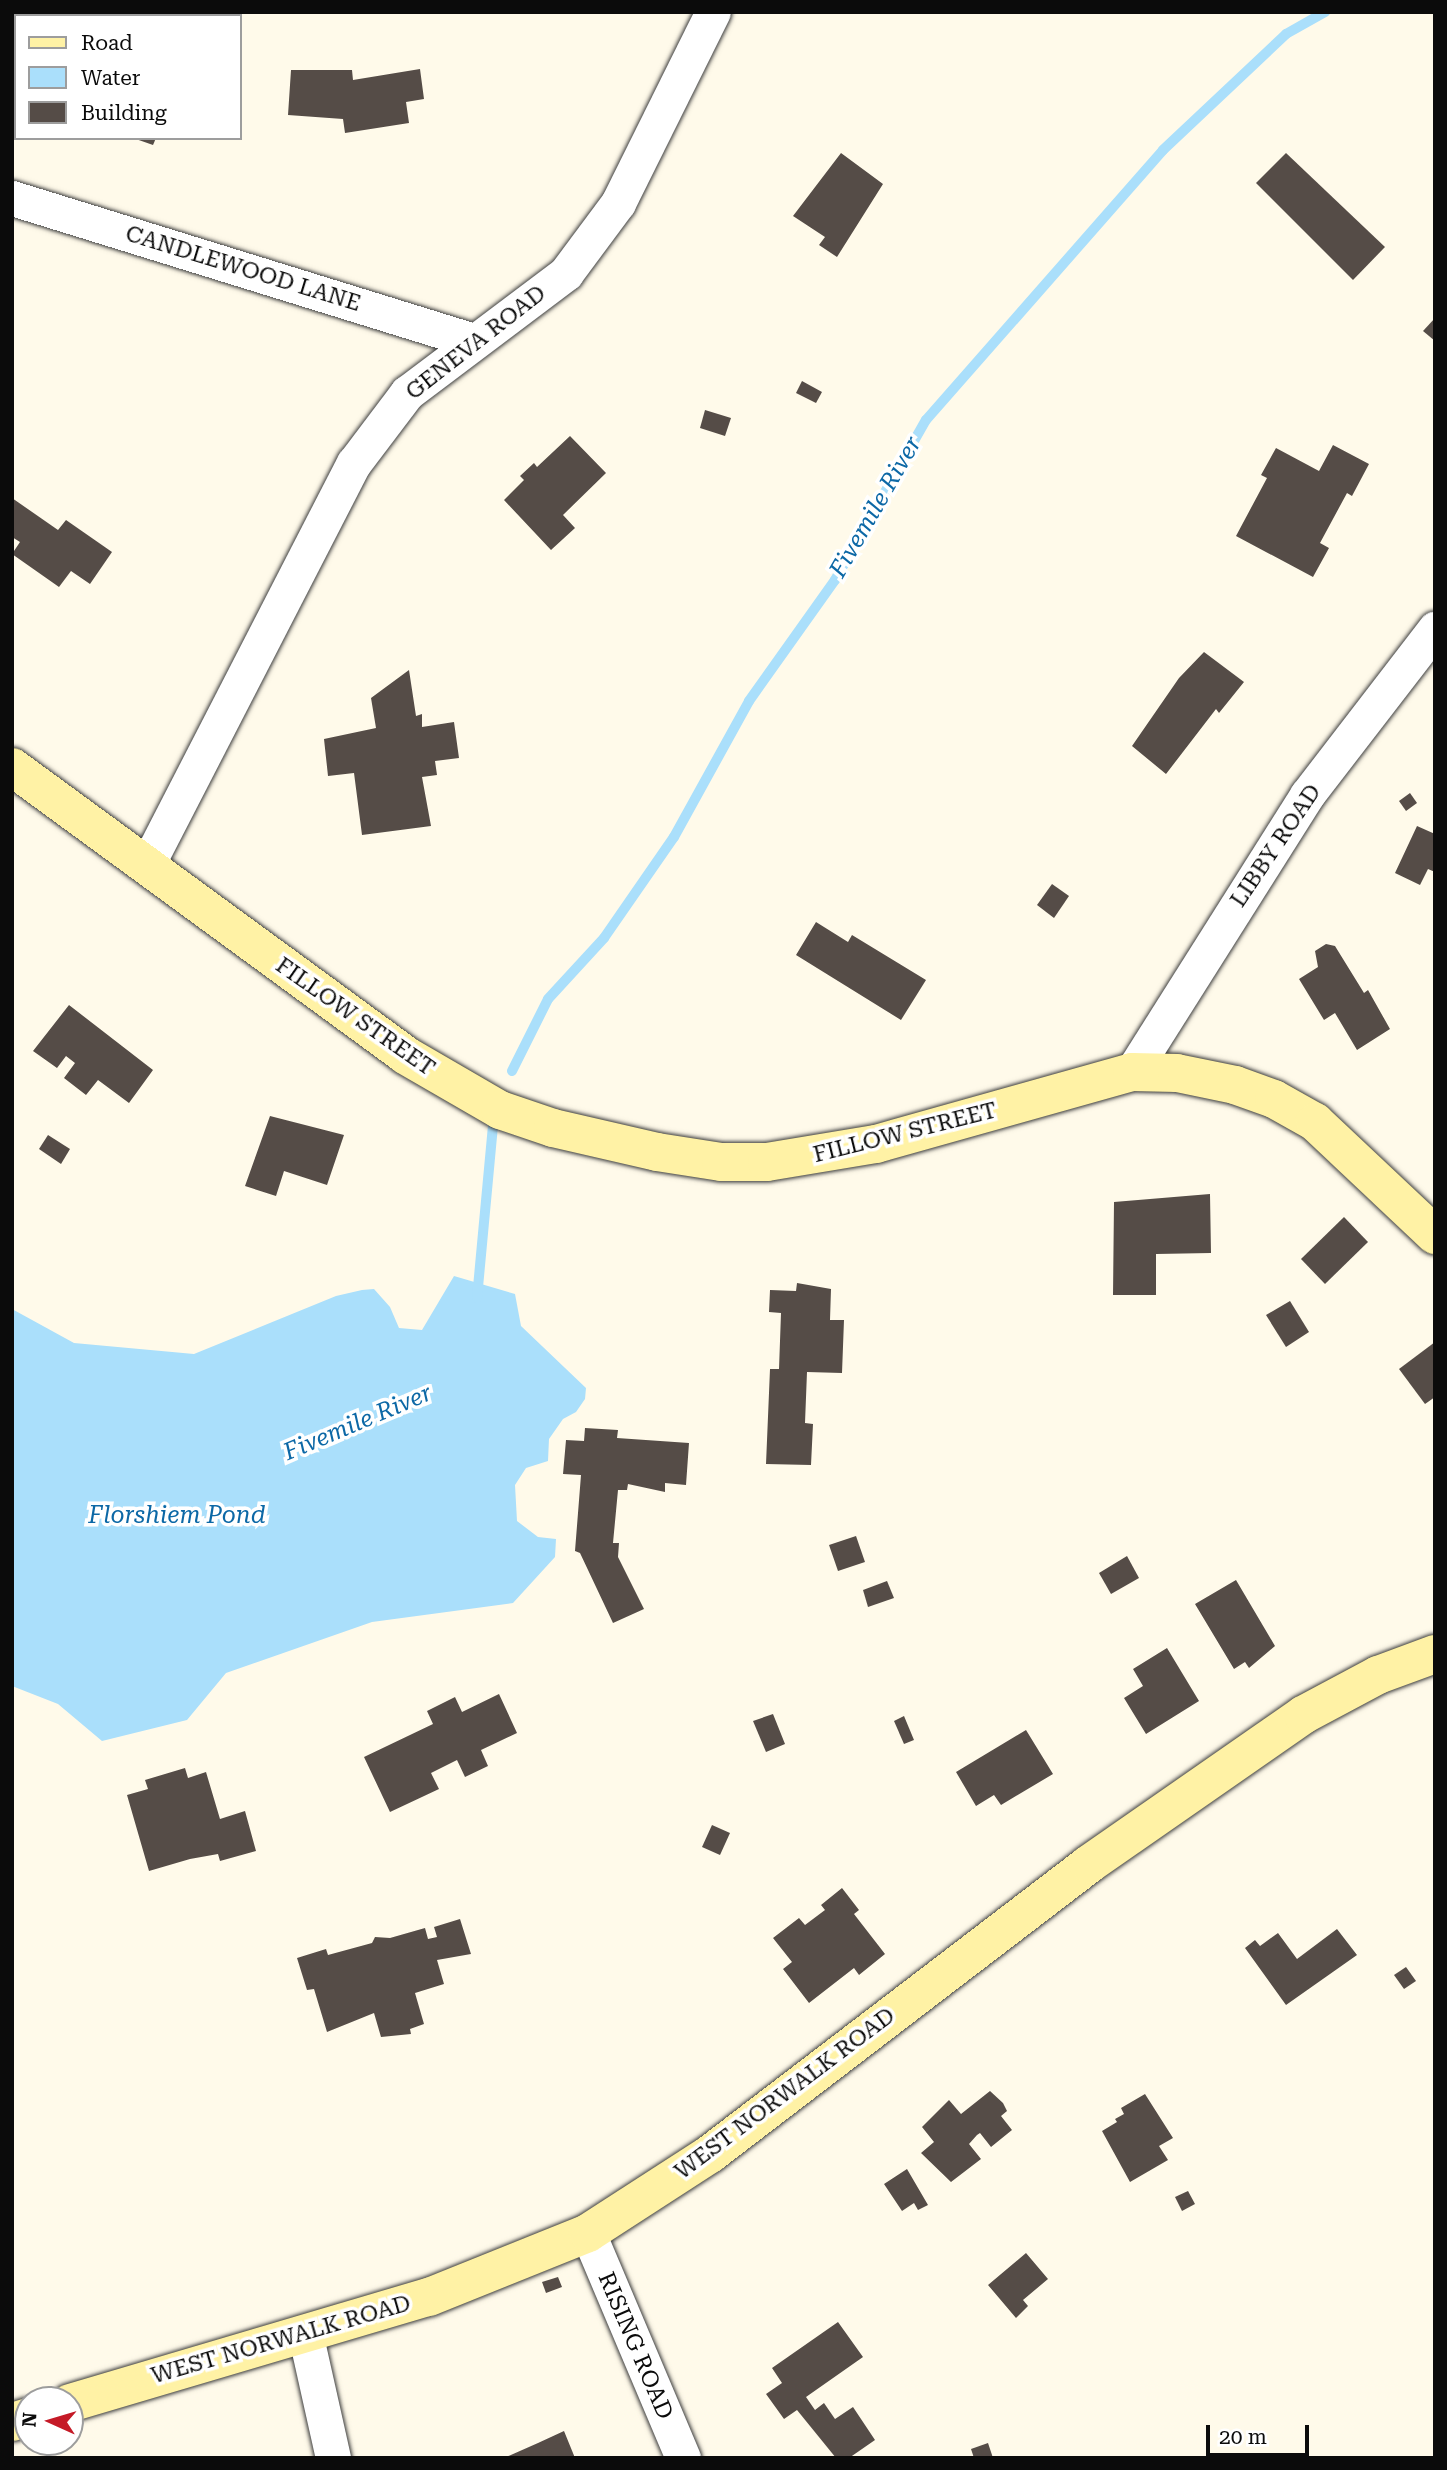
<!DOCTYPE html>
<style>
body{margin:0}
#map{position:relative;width:1447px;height:2470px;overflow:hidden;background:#fffaea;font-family:"Roboto Serif",serif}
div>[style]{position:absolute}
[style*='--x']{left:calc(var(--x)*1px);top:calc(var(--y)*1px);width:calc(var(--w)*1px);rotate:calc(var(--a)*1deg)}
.water>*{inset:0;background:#aadffb}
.stream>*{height:10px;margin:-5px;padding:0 5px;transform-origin:5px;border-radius:5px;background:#aadffb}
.building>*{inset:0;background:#554c47}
.roads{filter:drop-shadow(0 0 2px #3e3e3e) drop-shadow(0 0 2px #3e3e3e)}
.street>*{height:35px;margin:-17.5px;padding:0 17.5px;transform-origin:17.5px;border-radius:17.5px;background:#fff}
.secondary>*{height:38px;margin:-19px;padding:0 19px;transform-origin:19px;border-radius:19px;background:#fff2a5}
span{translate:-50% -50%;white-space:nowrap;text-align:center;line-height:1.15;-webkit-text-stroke:7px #fff;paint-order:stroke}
.street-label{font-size:23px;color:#0b0b0b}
.water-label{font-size:24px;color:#0c68a6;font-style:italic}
.frame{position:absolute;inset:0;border:14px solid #0b0b0b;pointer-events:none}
.legend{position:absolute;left:14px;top:14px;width:228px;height:126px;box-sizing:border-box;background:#fff;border:2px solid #9d9d9d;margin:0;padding:9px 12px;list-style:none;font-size:21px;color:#0b0b0b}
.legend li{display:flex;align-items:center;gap:14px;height:35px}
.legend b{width:35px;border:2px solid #9d9d9d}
.north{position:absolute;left:14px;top:2386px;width:70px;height:70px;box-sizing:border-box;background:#fff;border:2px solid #9d9d9d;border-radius:50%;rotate:274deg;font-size:19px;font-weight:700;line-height:28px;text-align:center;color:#0b0b0b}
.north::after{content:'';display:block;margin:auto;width:24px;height:32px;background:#c51a27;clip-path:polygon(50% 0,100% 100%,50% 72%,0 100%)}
.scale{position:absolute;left:1206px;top:2425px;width:103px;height:32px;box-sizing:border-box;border:4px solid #0b0b0b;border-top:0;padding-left:9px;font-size:21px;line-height:24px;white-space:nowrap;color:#0b0b0b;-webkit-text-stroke:5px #fff;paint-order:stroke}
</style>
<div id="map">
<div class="water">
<i style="clip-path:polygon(454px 1276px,515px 1294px,521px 1326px,586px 1388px,585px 1399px,576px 1412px,563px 1419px,549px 1439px,548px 1461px,526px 1468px,515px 1485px,517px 1521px,538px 1537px,556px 1539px,555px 1557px,513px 1603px,372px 1622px,226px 1673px,187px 1720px,102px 1741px,58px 1704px,12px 1686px,12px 1309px,74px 1343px,194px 1354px,336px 1296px,362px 1290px,374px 1289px,390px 1307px,399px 1328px,422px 1330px)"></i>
</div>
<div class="stream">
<i style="--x:512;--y:1071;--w:80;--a:-63.4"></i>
<i style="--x:548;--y:999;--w:83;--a:-47.4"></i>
<i style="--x:604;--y:938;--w:123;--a:-55.3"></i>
<i style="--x:674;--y:837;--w:155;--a:-61.1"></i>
<i style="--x:749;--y:701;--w:148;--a:-54.6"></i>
<i style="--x:835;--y:580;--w:184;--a:-60.4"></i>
<i style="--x:926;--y:420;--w:359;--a:-48.7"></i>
<i style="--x:1163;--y:150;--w:169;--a:-43.3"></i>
<i style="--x:1286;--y:34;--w:45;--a:-29.4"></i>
<i style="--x:477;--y:1298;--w:172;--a:-84.7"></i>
</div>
<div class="building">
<i style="clip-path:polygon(420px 69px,424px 99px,406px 102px,409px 123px,345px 133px,343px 119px,288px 115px,291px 70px,352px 70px,353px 80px)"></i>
<i style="clip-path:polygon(133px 138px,156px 138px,153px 145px)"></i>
<i style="clip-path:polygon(841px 153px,883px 184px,837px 257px,819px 245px,825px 237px,793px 216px)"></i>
<i style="clip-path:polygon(1286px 153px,1385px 247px,1353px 280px,1256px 183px)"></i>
<i style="clip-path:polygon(1435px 318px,1435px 341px,1423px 331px)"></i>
<i style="clip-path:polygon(802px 381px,822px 392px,816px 403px,796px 393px)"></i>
<i style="clip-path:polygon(705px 410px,731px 418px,725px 436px,700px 428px)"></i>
<i style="clip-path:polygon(570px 436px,606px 473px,563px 515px,575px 528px,551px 550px,504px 500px,524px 480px,520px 476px,534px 463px,537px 467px)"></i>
<i style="clip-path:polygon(1333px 445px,1369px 464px,1352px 496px,1347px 493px,1320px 543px,1329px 548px,1313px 577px,1236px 536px,1267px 478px,1261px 475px,1276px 448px,1319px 471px)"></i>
<i style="clip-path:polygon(12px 498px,58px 530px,66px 520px,112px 552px,90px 584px,71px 571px,59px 587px,12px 554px,20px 542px,12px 537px)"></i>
<i style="clip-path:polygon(1204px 652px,1244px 682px,1219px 713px,1216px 709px,1166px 774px,1132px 746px,1179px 678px)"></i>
<i style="clip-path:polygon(409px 670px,416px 716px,422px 714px,422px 727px,454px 722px,459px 758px,435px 761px,437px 775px,422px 777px,431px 826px,362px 835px,354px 773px,328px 776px,324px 739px,376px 728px,371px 698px)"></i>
<i style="clip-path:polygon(1410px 793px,1417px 803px,1406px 811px,1399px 801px)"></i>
<i style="clip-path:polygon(1417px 826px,1435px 834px,1435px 872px,1428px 869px,1420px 885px,1395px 873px)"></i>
<i style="clip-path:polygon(1052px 884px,1069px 896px,1054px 918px,1037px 905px)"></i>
<i style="clip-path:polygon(816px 922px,848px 942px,852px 935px,926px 980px,901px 1020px,796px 955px)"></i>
<i style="clip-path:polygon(1326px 944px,1335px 946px,1364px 993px,1368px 990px,1390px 1029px,1357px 1050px,1335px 1013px,1324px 1020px,1299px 979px,1318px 967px,1315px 951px)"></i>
<i style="clip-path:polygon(69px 1005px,153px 1070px,129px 1103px,98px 1080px,86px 1095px,64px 1078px,75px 1063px,66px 1056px,57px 1068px,33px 1051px)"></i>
<i style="clip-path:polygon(270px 1116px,344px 1135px,327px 1185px,284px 1171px,276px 1196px,245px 1186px)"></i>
<i style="clip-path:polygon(48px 1135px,70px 1149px,61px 1164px,39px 1149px)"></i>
<i style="clip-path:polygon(1210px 1194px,1211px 1253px,1156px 1254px,1156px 1295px,1113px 1295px,1114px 1202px)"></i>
<i style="clip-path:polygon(1344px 1217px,1368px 1242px,1325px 1284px,1301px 1259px)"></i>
<i style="clip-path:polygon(797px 1283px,831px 1289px,830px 1320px,844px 1320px,842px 1373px,807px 1372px,805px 1423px,813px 1424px,811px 1465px,766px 1464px,770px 1369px,779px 1369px,781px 1313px,769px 1312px,770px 1290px,796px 1291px)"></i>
<i style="clip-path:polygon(1290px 1301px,1309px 1332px,1286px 1347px,1266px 1315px)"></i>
<i style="clip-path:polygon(1435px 1342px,1435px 1397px,1425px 1404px,1399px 1369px)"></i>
<i style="clip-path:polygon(585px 1428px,618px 1430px,617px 1438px,689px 1443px,686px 1485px,665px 1483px,665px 1492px,628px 1484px,627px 1490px,618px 1490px,613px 1543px,619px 1543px,618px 1557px,644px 1609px,613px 1623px,580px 1553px,575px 1551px,581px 1475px,563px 1474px,566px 1440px,584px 1441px)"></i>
<i style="clip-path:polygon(856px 1536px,865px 1562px,838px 1571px,829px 1545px)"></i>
<i style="clip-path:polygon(1127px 1556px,1139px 1578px,1111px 1594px,1099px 1573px)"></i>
<i style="clip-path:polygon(1236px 1580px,1275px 1646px,1249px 1668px,1245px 1662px,1234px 1669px,1195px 1604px)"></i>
<i style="clip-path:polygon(887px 1581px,894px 1598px,868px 1607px,863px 1590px)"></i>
<i style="clip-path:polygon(1167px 1648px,1199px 1701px,1146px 1734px,1124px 1698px,1143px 1686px,1133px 1669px)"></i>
<i style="clip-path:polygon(499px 1694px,517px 1733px,481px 1750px,488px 1766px,465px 1777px,457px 1760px,431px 1773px,439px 1789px,390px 1812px,364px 1757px,433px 1724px,427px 1711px,455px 1697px,462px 1712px)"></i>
<i style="clip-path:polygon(773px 1714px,785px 1744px,766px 1752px,753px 1721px)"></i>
<i style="clip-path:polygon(904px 1716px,914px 1740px,904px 1744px,894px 1721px)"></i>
<i style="clip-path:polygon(1026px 1730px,1053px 1774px,1001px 1805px,994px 1795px,976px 1806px,956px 1772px)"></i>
<i style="clip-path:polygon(185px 1768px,188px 1778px,206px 1772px,220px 1819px,245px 1811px,256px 1851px,220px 1861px,218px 1854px,190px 1859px,149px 1871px,127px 1795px,148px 1789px,145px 1780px)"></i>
<i style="clip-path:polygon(712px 1825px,730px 1833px,720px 1855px,702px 1847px)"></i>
<i style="clip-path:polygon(842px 1888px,859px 1910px,854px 1914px,885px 1954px,859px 1975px,854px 1968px,809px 2003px,783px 1969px,792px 1962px,773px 1938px,799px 1918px,805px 1925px,825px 1910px,821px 1905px)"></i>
<i style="clip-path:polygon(460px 1919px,471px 1954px,437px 1960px,444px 1984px,415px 1993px,424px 2024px,410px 2029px,411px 2034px,381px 2037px,374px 2013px,327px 2032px,314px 1989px,307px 1990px,297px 1958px,326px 1949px,328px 1955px,372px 1943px,375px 1937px,390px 1938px,425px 1928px,428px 1939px,437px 1937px,434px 1927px)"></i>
<i style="clip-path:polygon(1337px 1929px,1357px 1955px,1286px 2005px,1245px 1948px,1255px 1940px,1260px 1946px,1278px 1933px,1297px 1959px)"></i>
<i style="clip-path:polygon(1406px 1967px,1416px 1981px,1404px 1989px,1394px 1975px)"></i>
<i style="clip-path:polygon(990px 2091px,1003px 2103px,1007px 2111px,1001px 2116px,1012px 2130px,991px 2147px,980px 2133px,977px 2135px,969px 2144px,981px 2159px,951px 2182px,921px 2153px,934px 2142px,922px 2127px,949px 2100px,961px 2114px)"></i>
<i style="clip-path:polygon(1145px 2094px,1173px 2138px,1159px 2146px,1168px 2160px,1130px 2182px,1102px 2131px,1117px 2122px,1115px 2119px,1124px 2114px,1121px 2108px)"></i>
<i style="clip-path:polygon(907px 2169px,928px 2205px,918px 2210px,914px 2203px,902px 2211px,884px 2184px)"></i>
<i style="clip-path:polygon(1188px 2191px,1195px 2204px,1182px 2211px,1175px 2197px)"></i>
<i style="clip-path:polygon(1026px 2253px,1048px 2279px,1023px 2300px,1028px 2306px,1016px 2318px,988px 2285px)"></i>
<i style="clip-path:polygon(558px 2277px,562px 2287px,546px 2293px,542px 2282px)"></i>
<i style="clip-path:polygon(838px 2322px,863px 2357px,806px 2397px,815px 2410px,824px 2403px,835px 2419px,853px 2407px,875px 2440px,849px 2458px,836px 2458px,797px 2410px,784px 2419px,766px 2394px,782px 2383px,772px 2368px)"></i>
<i style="clip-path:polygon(564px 2431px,575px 2458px,504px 2458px,538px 2443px)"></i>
<i style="clip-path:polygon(988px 2443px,993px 2458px,974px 2458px,971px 2449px)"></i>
</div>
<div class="roads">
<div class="street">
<i style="--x:12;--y:198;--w:483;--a:17.2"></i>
<i style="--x:147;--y:865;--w:452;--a:-62.8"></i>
<i style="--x:354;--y:463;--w:88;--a:-52.9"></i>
<i style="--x:407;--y:393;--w:199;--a:-37"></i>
<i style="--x:566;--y:273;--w:87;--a:-53.4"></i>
<i style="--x:618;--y:203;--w:213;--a:-63.6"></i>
<i style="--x:1132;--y:1072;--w:328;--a:-57.7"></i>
<i style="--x:1307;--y:795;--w:210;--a:-52.4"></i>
<i style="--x:588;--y:2233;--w:244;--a:67.1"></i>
<i style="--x:306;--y:2337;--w:124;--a:77.4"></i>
</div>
<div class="secondary">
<i style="--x:12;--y:767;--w:487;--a:36.2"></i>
<i style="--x:405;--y:1055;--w:110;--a:30.1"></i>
<i style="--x:500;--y:1110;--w:56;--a:18.8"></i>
<i style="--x:553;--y:1128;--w:107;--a:13"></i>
<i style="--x:657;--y:1152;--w:65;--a:8.9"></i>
<i style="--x:721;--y:1162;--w:46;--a:0"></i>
<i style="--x:767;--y:1162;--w:110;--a:-9.4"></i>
<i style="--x:876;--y:1144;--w:266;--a:-15.7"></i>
<i style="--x:1132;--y:1072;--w:45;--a:1.3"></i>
<i style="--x:1177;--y:1073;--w:59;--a:11.7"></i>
<i style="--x:1235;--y:1085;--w:41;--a:19.7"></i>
<i style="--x:1274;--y:1099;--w:47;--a:29.3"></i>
<i style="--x:1315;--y:1122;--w:165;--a:43.3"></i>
<i style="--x:70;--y:2403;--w:374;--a:-16.5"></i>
<i style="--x:429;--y:2297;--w:171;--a:-21.9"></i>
<i style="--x:588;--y:2233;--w:145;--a:-32.9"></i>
<i style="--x:710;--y:2154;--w:477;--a:-37.4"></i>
<i style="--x:1089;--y:1864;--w:261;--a:-34.8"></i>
<i style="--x:1303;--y:1715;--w:85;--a:-28.1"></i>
<i style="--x:1378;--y:1675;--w:61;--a:-20.2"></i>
<i style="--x:12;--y:2422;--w:17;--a:-17"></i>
</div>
</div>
<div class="street-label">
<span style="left:243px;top:269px;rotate:17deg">CANDLEWOOD LANE</span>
<span style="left:476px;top:343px;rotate:-38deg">GENEVA ROAD</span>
<span style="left:1276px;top:846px;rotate:-56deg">LIBBY ROAD</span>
<span style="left:355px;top:1017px;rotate:35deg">FILLOW STREET</span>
<span style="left:905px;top:1133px;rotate:-14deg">FILLOW STREET</span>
<span style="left:785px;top:2094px;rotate:-37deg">WEST NORWALK ROAD</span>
<span style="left:281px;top:2340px;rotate:-16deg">WEST NORWALK ROAD</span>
<span style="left:635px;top:2346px;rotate:67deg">RISING ROAD</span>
</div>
<div class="water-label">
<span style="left:876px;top:507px;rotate:-60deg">Fivemile River</span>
<span style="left:358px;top:1423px;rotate:-23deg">Fivemile River</span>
<span style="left:177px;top:1516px">Florshiem Pond</span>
</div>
<div class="frame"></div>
<ul class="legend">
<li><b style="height:9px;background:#fff2a5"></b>Road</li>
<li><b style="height:19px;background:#aadffb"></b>Water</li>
<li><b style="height:19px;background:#554c47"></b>Building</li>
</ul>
<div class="north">N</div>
<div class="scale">20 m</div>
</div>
